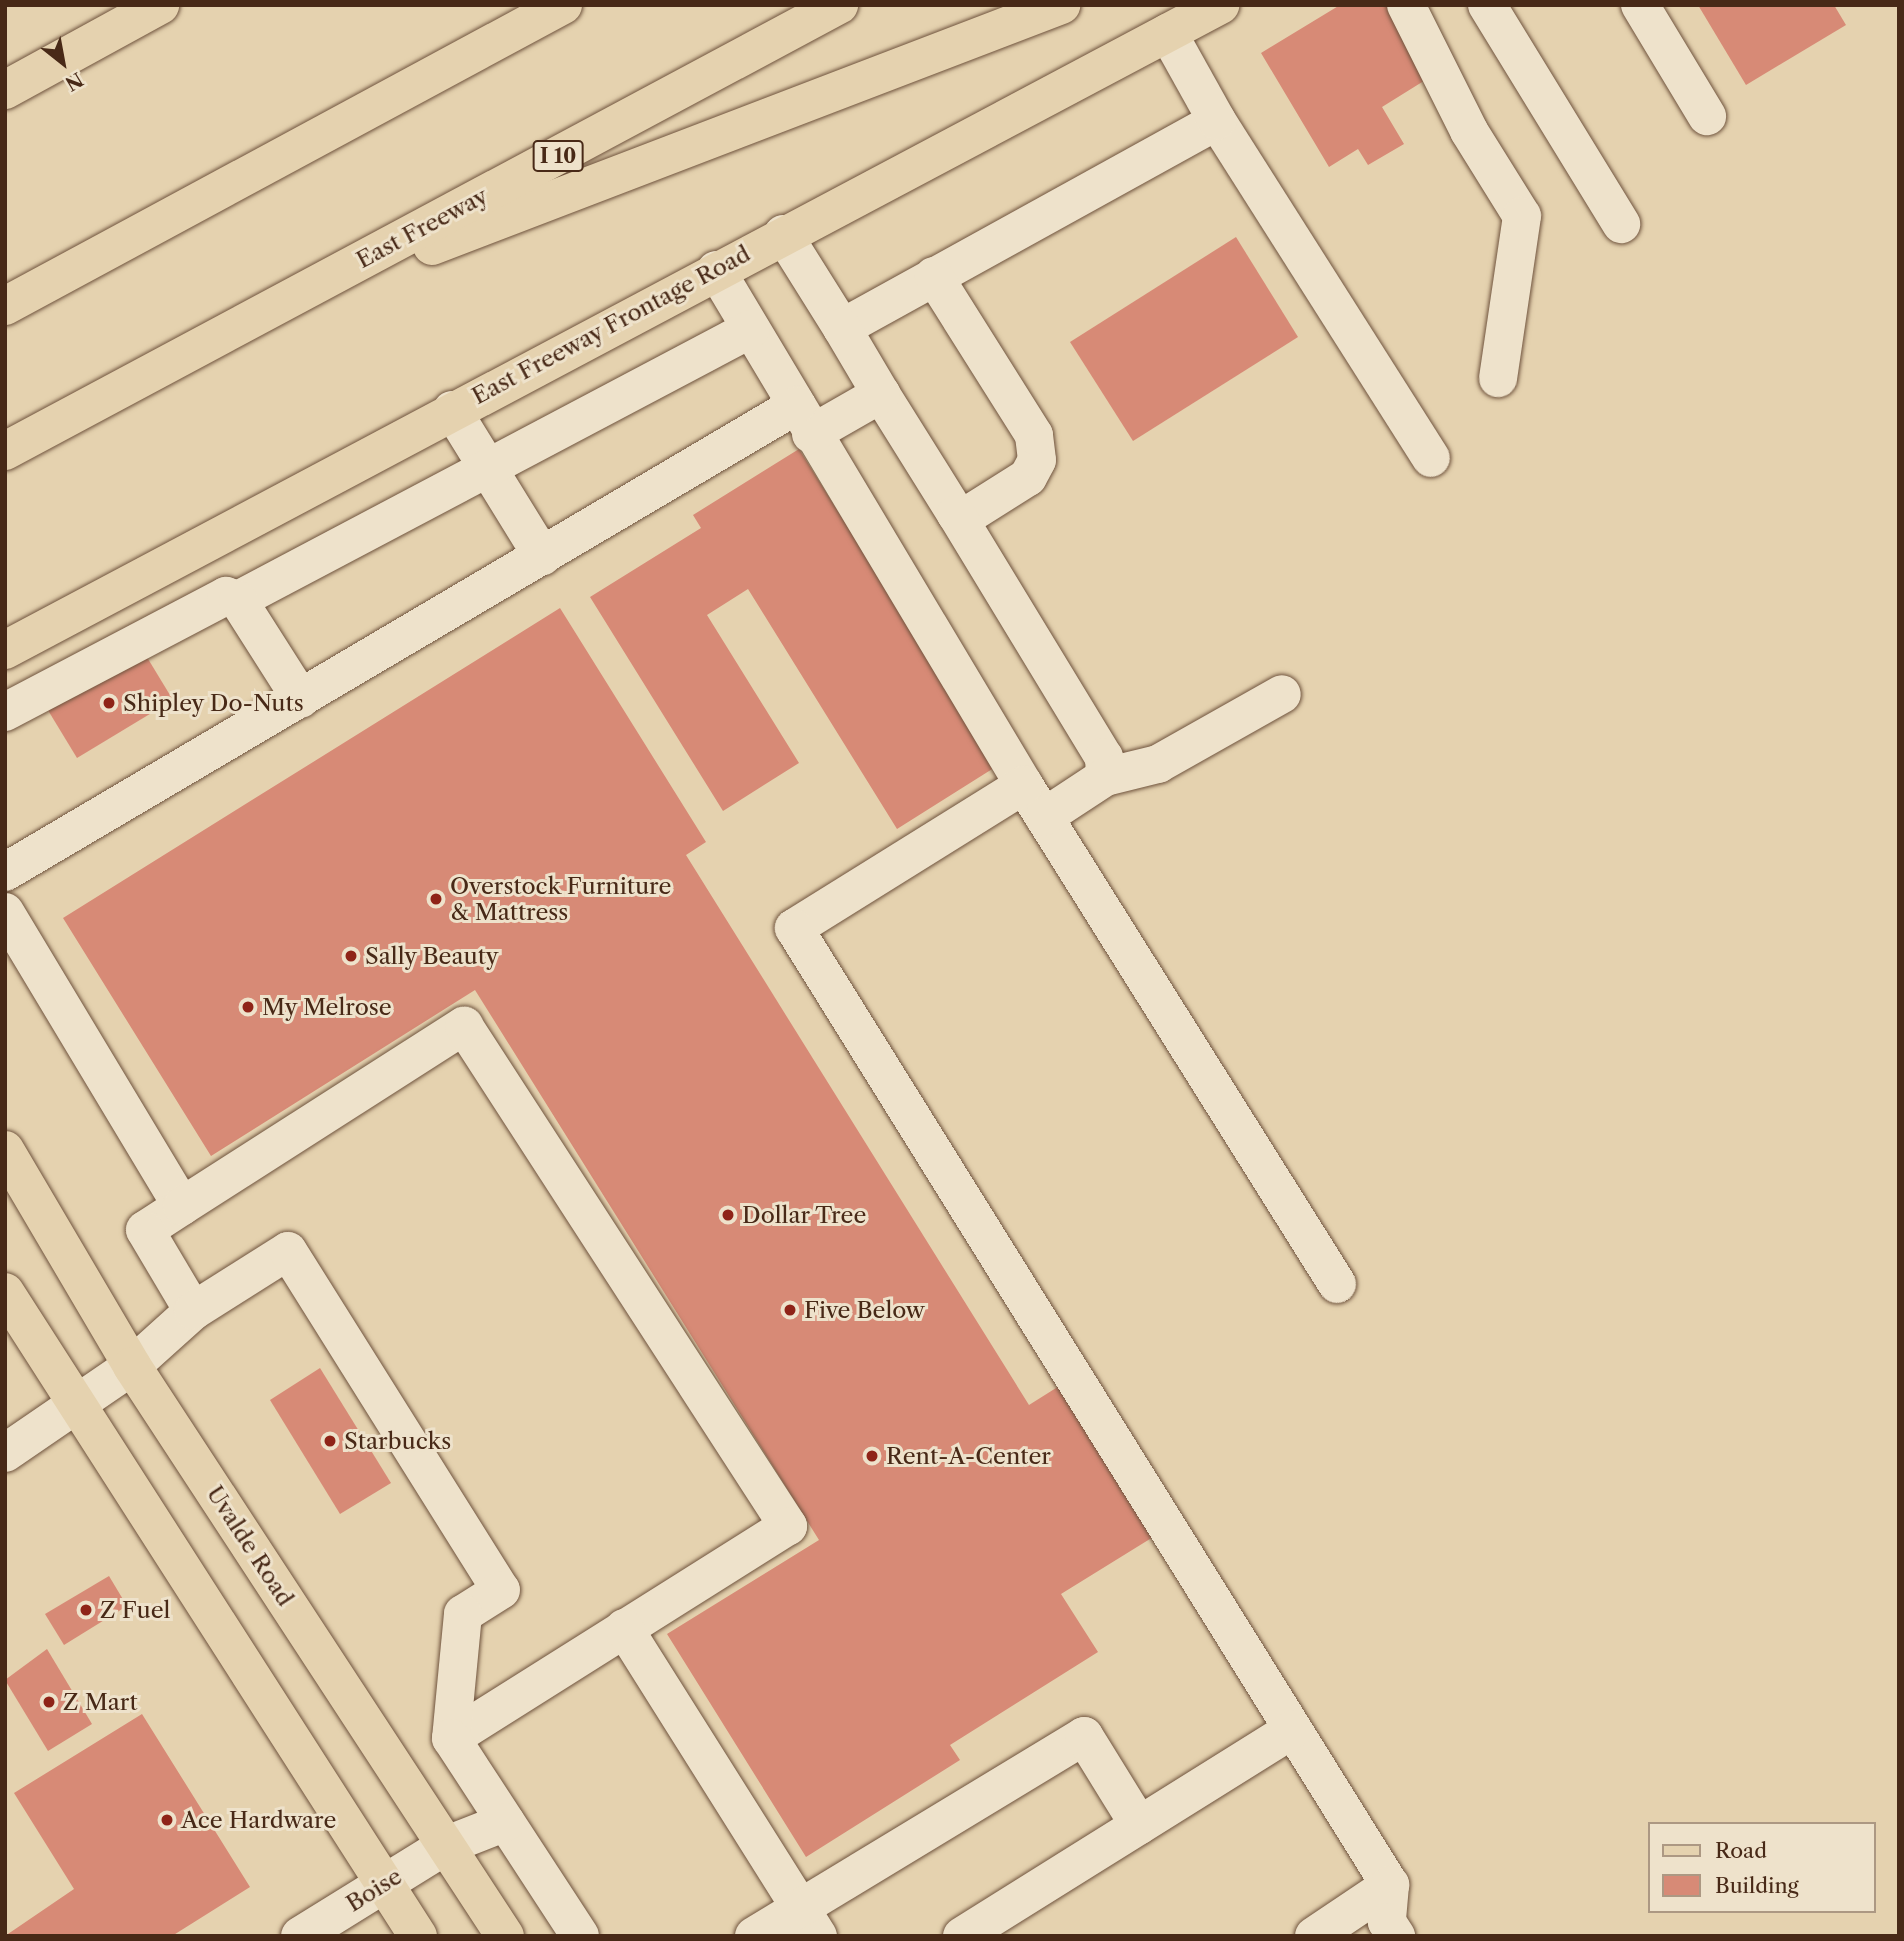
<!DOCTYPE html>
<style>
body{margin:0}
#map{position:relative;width:1904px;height:1941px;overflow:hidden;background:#e5d2af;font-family:"Libre Caslon Text",serif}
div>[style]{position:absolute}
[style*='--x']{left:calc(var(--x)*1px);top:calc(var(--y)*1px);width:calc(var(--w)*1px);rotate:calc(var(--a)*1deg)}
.building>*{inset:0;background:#d78a76}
.roads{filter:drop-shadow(0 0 2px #6f533d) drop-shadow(0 0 2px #6f533d)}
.minor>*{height:38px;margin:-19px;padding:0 19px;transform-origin:19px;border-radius:19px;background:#eee2cb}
.major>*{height:38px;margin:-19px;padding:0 19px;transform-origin:19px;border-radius:19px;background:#e5d2af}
.highway>*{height:38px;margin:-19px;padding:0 19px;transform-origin:19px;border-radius:19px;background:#e5d2af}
.dots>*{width:19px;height:19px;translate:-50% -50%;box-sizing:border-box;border:4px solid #eee2cb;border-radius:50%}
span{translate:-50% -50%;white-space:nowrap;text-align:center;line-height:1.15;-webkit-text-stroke:6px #eee2cb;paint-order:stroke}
.shield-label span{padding:2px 5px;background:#eee2cb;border:2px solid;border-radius:5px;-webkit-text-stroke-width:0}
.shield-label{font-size:21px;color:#482917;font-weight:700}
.street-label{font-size:23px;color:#482917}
.poi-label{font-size:23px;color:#482917}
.left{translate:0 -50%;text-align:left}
.frame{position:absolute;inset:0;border:7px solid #482917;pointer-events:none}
.legend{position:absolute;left:1648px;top:1822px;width:228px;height:91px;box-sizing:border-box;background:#eee2cb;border:2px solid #ac9883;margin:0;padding:9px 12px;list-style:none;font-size:21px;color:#482917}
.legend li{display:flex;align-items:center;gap:14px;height:35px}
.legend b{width:35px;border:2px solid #ac9883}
.north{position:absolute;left:28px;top:28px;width:70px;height:70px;-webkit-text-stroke:5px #eee2cb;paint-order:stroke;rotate:149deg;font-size:19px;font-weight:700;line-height:28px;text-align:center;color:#482917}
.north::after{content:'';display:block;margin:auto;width:24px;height:32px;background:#482917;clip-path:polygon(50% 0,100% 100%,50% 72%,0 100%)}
</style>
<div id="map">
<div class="building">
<i style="clip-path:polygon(1340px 5px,1393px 5px,1435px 74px,1382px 107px,1404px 144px,1368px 165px,1358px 149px,1329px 167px,1261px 53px)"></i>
<i style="clip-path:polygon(1698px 5px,1834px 5px,1846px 25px,1746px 85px)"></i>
<i style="clip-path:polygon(1236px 237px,1298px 337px,1133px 441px,1070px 342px)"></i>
<i style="clip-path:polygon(799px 449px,997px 766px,897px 829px,748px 589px,707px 615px,799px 763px,723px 811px,590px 597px,701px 528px,693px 515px)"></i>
<i style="clip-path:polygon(560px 608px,706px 842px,686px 855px,1029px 1405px,1064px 1383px,1158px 1534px,1061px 1594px,1098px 1652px,950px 1745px,960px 1760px,806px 1857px,667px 1634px,819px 1540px,475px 990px,211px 1156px,63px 918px)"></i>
<i style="clip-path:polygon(142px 649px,173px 700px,77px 758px,46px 707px)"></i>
<i style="clip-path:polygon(320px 1368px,391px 1483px,340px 1514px,270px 1400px)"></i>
<i style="clip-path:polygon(109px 1576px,127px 1606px,64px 1645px,45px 1614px)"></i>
<i style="clip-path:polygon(47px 1649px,92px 1724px,48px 1751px,5px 1680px)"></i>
<i style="clip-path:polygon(142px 1714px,250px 1887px,172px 1936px,5px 1936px,74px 1889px,14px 1793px)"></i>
</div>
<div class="roads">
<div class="minor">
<i style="--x:1406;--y:5;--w:141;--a:63.4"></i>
<i style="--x:1469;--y:131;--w:100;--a:58.1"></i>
<i style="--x:1522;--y:216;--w:164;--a:98.4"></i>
<i style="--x:1487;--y:5;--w:257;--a:58.5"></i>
<i style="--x:1640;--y:5;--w:130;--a:58.9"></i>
<i style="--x:1217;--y:121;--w:399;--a:57.6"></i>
<i style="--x:783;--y:234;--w:111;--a:57.9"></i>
<i style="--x:842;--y:328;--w:428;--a:-28.9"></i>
<i style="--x:1217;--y:121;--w:101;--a:-119.1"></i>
<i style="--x:716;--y:270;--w:600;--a:59.12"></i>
<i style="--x:1024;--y:785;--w:589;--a:57.9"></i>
<i style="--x:881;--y:394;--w:142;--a:58"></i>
<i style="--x:956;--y:514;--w:15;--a:-4"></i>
<i style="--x:971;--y:513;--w:67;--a:-32.3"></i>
<i style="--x:1028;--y:477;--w:19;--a:-62"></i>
<i style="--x:1037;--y:460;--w:25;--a:-97"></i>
<i style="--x:1034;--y:435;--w:188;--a:-122.2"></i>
<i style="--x:452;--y:410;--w:172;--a:58.3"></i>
<i style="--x:811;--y:434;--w:81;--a:-29.7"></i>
<i style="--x:881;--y:394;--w:77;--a:-120.6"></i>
<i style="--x:956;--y:514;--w:285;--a:58.7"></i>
<i style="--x:1104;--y:757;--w:20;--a:87"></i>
<i style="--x:1105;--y:777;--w:73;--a:146.7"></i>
<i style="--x:238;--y:600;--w:580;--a:-27.85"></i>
<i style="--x:5;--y:712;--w:250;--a:-27.7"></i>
<i style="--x:226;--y:596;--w:13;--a:18"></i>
<i style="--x:238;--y:600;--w:117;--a:57.5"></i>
<i style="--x:1105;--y:777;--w:55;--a:-13.8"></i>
<i style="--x:1158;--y:764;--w:142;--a:-29.4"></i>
<i style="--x:1024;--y:785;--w:271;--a:148.1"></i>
<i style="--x:794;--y:928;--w:1127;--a:58.09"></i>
<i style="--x:5;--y:872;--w:919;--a:-30.53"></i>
<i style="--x:5;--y:912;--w:343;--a:59"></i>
<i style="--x:182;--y:1206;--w:44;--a:147"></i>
<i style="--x:145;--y:1230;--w:94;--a:59.3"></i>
<i style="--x:182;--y:1206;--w:335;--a:-32.6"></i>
<i style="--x:464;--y:1026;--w:596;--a:57.06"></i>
<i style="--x:788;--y:1526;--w:398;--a:147.8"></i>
<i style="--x:5;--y:1453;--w:154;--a:-34.4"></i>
<i style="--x:132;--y:1366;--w:82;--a:-42"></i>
<i style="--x:193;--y:1311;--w:112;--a:-32.3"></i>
<i style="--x:288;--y:1251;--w:400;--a:57.9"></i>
<i style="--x:501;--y:1590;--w:45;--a:147.7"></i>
<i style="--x:463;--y:1614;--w:125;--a:95.5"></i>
<i style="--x:451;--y:1738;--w:236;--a:56.9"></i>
<i style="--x:624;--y:1628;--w:364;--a:57.8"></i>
<i style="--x:300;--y:1936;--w:173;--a:-31.8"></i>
<i style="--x:447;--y:1845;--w:63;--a:-21.3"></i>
<i style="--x:754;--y:1936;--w:386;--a:-31.2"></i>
<i style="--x:1084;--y:1736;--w:105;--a:58.3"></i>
<i style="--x:962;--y:1936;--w:390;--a:-32"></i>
<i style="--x:1314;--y:1936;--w:92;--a:-33.9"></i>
<i style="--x:1390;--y:1885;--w:37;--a:95"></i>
<i style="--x:1387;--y:1922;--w:17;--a:57"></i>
</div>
<div class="major">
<i style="--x:5;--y:90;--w:177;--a:-28.7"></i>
<i style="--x:5;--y:650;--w:1376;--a:-27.96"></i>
<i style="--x:5;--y:1150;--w:251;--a:59.5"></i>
<i style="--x:132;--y:1366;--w:681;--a:56.8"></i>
<i style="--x:5;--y:1292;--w:765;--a:57.33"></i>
</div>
<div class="highway">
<i style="--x:432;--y:246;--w:674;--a:-20.96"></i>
<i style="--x:5;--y:306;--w:634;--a:-28.34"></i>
<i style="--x:5;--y:451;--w:946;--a:-28.14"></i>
</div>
</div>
<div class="dots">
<i style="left:109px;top:703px;background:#8f2418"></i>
<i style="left:436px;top:899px;background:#8f2418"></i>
<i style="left:351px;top:956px;background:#8f2418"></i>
<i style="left:248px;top:1007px;background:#8f2418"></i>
<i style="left:728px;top:1215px;background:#8f2418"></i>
<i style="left:790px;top:1310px;background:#8f2418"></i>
<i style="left:330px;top:1441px;background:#8f2418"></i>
<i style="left:872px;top:1456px;background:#8f2418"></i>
<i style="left:86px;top:1610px;background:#8f2418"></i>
<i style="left:49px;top:1702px;background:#8f2418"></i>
<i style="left:167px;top:1820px;background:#8f2418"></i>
</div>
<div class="shield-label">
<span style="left:558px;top:156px">I 10</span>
</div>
<div class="street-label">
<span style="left:422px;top:228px;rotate:-28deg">East Freeway</span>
<span style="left:611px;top:325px;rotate:-28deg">East Freeway Frontage Road</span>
<span style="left:250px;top:1546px;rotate:57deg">Uvalde Road</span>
<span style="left:374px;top:1890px;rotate:-32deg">Boise</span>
</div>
<div class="poi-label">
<span class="left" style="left:123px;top:703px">Shipley Do-Nuts</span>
<span class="left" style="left:450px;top:899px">Overstock Furniture<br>&amp; Mattress</span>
<span class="left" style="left:365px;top:956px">Sally Beauty</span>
<span class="left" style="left:262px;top:1007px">My Melrose</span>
<span class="left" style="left:742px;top:1215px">Dollar Tree</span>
<span class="left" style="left:804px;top:1310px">Five Below</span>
<span class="left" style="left:344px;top:1441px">Starbucks</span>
<span class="left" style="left:886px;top:1456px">Rent-A-Center</span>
<span class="left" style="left:100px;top:1610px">Z Fuel</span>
<span class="left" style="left:63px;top:1702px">Z Mart</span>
<span class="left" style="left:181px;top:1820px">Ace Hardware</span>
</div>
<div class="frame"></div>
<ul class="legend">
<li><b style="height:9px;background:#e5d2af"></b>Road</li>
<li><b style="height:19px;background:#d78a76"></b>Building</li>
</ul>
<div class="north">N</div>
</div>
